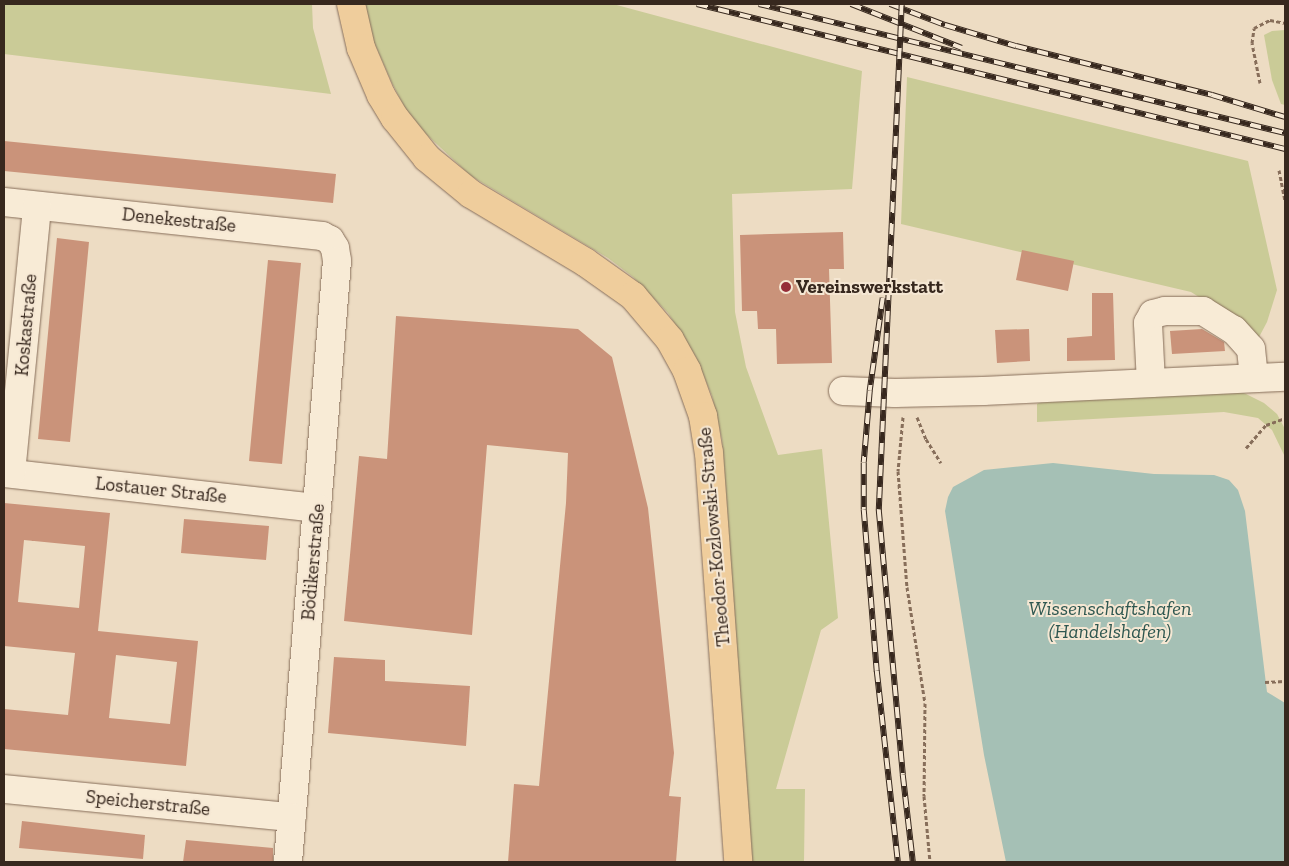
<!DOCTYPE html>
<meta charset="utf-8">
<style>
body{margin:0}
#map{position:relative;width:1289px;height:866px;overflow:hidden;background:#eddcc3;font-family:"Zilla Slab",serif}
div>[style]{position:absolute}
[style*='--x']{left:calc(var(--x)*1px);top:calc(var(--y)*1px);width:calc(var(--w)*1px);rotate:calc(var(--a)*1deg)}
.green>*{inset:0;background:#cacb97}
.water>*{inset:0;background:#a5c0b5}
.building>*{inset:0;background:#ca937a}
.path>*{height:3px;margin-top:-1.5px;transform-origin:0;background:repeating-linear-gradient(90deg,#876e5a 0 4px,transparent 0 6.5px)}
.roads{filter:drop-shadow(0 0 1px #876e5a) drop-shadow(0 0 1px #876e5a)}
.minor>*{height:28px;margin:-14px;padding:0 14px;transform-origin:14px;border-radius:14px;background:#f8ebd6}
.major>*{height:28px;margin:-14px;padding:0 14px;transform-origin:14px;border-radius:14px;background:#efcd9c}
.rail>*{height:5.5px;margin-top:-2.75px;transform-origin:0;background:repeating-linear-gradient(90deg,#f5e7d3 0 11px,#37281e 0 22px);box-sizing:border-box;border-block:1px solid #37281e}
.dots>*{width:14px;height:14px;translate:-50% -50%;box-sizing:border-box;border:2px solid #f5e7d3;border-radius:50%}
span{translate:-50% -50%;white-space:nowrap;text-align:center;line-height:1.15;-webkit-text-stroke:4px #f5e7d3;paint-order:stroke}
.street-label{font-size:19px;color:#37281e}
.poi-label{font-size:19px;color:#37281e;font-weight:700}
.left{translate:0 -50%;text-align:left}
.water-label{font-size:20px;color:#2e5750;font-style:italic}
.frame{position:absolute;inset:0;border:5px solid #37281e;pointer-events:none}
</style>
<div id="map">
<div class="green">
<i style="clip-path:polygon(4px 4px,312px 4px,313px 28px,331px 94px,4px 54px)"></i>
<i style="clip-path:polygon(365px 4px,613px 4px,862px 71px,852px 189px,732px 194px,735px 312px,746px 367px,778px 455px,822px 449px,838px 618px,821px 630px,776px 789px,805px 789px,804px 862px,751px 862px,722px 439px,712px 396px,696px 357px,668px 313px,633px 277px,608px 258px,471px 176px,426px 134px,405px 108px,392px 83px,374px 42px)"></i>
<i style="clip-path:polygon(1285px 30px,1285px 105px,1281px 104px,1272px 80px,1264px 35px,1272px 31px)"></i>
<i style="clip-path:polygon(907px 77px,1248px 161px,1277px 290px,1267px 322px,1258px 339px,1242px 324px,1191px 292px,901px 224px)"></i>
<i style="clip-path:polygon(1234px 388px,1264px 403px,1277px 414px,1285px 429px,1285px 457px,1272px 430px,1258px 418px,1224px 412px,1037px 422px,1037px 404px,1055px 394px)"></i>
</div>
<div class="water">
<i style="clip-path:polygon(1053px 463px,1154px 474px,1214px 475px,1229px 480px,1238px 490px,1245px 511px,1267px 692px,1285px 703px,1285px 862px,1006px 862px,984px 755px,945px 511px,948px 497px,953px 487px,984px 470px)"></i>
</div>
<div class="building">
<i style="clip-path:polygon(4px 141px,336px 174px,333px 203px,4px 171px)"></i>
<i style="clip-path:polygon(843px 232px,844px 269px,829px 269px,832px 363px,777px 364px,776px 329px,758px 329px,757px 311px,742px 311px,740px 235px)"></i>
<i style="clip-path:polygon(57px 238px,89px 242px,70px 442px,38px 439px)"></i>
<i style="clip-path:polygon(1022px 250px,1074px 261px,1068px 291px,1016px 280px)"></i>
<i style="clip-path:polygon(268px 260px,301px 263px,282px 464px,249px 461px)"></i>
<i style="clip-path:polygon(1092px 293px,1113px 293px,1115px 360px,1067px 361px,1067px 338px,1092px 336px)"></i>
<i style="clip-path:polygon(396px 316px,578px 329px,612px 357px,648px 508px,674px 753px,669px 796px,681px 797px,676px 862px,508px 862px,514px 784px,539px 786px,566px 503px,568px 453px,487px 445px,472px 635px,344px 621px,359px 456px,387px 459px)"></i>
<i style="clip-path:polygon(1029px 329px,1030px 361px,997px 363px,995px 330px)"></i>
<i style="clip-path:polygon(1202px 329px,1224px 342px,1225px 351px,1172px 354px,1170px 331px)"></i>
<i style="clip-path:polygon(evenodd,4px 503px,110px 513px,98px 631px,198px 641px,186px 766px,4px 749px,4px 709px,68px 715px,75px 653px,4px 646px,4px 503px,24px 540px,85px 546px,79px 608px,18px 602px,24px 540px,4px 503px,116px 655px,177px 662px,170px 724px,109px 718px,116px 655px)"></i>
<i style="clip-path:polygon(184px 519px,269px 526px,266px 560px,181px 553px)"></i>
<i style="clip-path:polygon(334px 657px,385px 660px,385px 681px,470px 686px,466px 746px,328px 733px)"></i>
<i style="clip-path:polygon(22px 821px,145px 835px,143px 859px,19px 848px)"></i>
<i style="clip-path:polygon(186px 840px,273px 848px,273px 862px,183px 862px)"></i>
</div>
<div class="path">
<i style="--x:1260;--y:83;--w:41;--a:-101.3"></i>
<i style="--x:1252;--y:43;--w:15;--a:-82"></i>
<i style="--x:1254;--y:28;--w:18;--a:-27"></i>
<i style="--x:1270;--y:20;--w:15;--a:11"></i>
<i style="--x:1279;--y:170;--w:31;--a:79"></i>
<i style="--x:903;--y:417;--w:54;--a:95.3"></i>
<i style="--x:898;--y:471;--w:116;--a:85.6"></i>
<i style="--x:907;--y:587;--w:117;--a:81.2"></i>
<i style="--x:925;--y:703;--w:93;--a:90.6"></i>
<i style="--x:924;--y:796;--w:66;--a:84.8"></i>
<i style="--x:917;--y:417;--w:24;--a:68"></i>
<i style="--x:926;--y:439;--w:28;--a:58"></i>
<i style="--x:1246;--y:448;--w:30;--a:-49"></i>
<i style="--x:1266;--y:425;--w:20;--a:-20"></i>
<i style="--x:1265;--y:682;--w:20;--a:-3"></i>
</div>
<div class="roads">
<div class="minor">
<i style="--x:4;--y:202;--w:320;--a:6.1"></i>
<i style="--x:322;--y:236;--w:9;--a:27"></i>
<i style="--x:330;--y:240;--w:9;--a:58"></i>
<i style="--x:335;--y:248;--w:13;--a:81"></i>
<i style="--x:337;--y:261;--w:603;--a:94.66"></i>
<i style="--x:1151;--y:383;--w:60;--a:-92.9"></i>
<i style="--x:1148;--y:323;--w:10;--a:-61"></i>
<i style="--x:1153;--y:314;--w:12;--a:-14"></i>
<i style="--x:1165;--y:311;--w:38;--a:0"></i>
<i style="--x:1203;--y:311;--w:36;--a:32"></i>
<i style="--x:1234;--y:330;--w:25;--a:48"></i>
<i style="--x:1251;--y:349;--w:29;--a:84"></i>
<i style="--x:843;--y:391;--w:52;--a:2.2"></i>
<i style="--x:895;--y:393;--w:88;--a:-1.3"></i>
<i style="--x:983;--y:391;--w:302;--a:-2.7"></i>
<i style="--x:4;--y:473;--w:315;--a:6.4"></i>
<i style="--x:11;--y:473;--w:268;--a:-84.4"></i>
<i style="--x:4;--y:789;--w:289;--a:5.6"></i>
</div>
<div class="major">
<i style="--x:351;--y:4;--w:45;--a:77.2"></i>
<i style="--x:361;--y:48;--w:51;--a:66.9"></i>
<i style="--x:381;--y:95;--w:27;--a:59"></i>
<i style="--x:395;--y:118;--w:51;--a:51.3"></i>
<i style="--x:427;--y:158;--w:57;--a:39.3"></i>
<i style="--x:471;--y:194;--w:133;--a:30.8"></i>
<i style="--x:585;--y:262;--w:59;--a:35.3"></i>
<i style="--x:633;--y:296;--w:57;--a:49.9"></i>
<i style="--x:670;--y:340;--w:35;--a:61"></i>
<i style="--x:687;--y:371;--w:48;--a:70.4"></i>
<i style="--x:703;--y:416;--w:37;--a:81"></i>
<i style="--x:709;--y:453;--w:410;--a:85.9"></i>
</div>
</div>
<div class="rail">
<i style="--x:697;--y:4;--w:606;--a:13.85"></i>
<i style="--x:759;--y:4;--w:542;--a:13.78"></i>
<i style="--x:851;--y:4;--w:119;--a:21.6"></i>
<i style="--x:890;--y:4;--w:59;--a:20.9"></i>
<i style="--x:945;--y:25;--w:74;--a:16.5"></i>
<i style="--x:1016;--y:46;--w:202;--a:14"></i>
<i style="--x:1212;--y:95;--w:76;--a:16.8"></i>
<i style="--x:902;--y:4;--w:507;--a:92.6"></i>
<i style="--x:879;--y:510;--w:266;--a:84.8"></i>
<i style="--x:903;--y:775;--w:88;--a:83.4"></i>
<i style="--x:883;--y:298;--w:94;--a:98"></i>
<i style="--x:870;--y:391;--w:72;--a:94.8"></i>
<i style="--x:864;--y:463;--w:47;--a:90"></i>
<i style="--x:864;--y:510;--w:162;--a:85.4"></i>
<i style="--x:877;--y:671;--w:192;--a:83.7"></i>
</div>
<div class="dots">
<i style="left:786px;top:287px;background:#952c37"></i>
</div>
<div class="street-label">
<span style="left:179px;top:220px;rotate:6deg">Denekestraße</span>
<span style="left:26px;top:325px;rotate:-85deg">Koskastraße</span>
<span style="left:161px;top:490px;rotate:6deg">Lostauer Straße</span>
<span style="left:714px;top:537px;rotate:-95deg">Theodor-Kozlowski-Straße</span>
<span style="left:313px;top:562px;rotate:-85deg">Bödikerstraße</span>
<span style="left:148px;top:803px;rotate:6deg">Speicherstraße</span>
</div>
<div class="poi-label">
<span class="left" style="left:796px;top:287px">Vereinswerkstatt</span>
</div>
<div class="water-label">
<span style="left:1110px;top:620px">Wissenschaftshafen<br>(Handelshafen)</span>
</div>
<div class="frame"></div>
</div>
